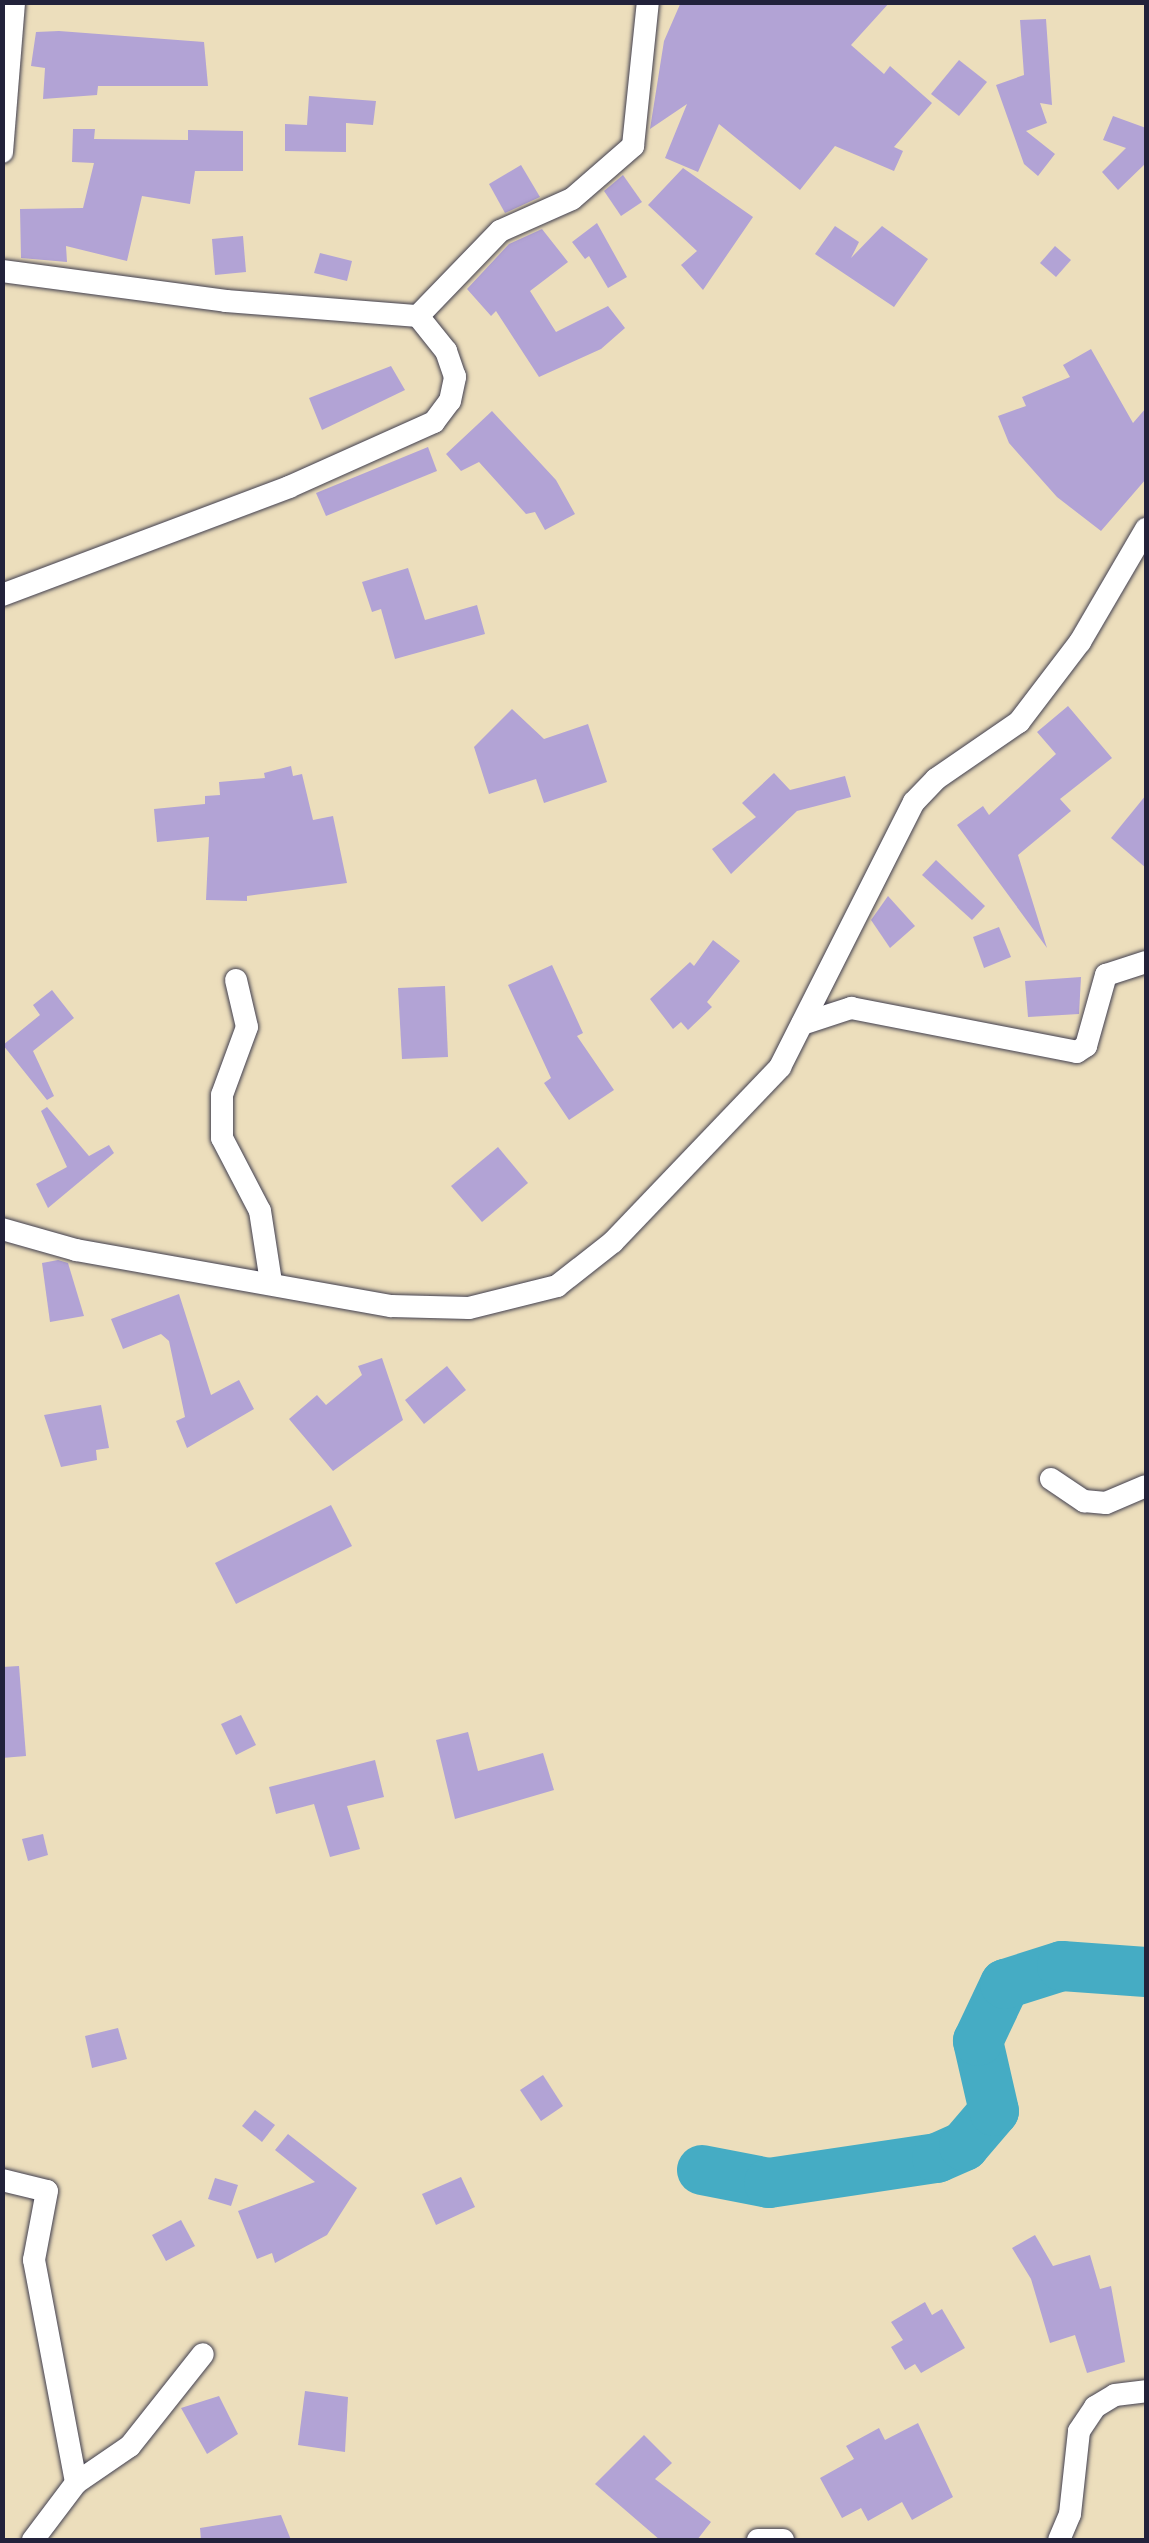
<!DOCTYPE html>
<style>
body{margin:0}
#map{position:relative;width:1149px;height:2543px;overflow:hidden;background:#ecdebc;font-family:Mynerve,sans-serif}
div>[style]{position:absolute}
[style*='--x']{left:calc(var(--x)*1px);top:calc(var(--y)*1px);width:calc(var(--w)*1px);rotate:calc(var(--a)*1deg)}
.river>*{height:50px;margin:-25px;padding:0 25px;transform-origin:25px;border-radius:25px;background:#45acc4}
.building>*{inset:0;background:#b2a3d5}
.roads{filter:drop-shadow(0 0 2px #403e4e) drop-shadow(0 0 2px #403e4e)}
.minor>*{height:22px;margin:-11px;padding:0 11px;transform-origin:11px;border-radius:11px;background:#fff}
span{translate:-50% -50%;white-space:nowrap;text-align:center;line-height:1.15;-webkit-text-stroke:10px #fff;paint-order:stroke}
.frame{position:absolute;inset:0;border:5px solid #22223b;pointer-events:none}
</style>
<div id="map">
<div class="river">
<i style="--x:702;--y:2170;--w:68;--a:11"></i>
<i style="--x:769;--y:2183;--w:170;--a:-8.5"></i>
<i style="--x:937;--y:2158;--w:30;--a:-24"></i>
<i style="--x:964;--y:2146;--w:46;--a:-49.4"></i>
<i style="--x:994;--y:2111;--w:72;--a:-102.9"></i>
<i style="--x:978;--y:2041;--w:63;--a:-64.7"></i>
<i style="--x:1005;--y:1984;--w:60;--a:-17.5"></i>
<i style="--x:1062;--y:1966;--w:84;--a:4.1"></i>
</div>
<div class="building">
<i style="clip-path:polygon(681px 2px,890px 2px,851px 45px,884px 74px,890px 66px,932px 103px,894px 147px,903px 151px,894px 171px,835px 146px,800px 190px,719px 124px,698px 172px,665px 158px,687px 104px,650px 129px,664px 41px)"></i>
<i style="clip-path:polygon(1046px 19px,1052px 105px,1040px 103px,1047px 123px,1026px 131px,1055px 154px,1038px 176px,1024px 164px,996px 85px,1024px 75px,1020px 20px)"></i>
<i style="clip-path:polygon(59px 31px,204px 42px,208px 86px,98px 86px,97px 95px,43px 99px,45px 68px,31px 66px,36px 32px)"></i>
<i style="clip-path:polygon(959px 60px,987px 82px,959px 116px,931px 94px)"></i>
<i style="clip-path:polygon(309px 96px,376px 101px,373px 125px,346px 123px,346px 152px,285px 151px,285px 124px,307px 125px)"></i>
<i style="clip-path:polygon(1113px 116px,1146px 128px,1146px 163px,1118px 190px,1102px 172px,1126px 148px,1103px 140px)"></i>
<i style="clip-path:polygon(73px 129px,95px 129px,94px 139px,188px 140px,188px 130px,243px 131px,243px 171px,195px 171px,190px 204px,142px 196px,127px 261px,66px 246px,67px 262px,21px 258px,20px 209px,83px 208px,94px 163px,72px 162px)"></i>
<i style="clip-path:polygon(521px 165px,540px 197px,505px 213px,489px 184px)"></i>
<i style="clip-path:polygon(683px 168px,753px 217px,703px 290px,681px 265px,697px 251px,648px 205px)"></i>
<i style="clip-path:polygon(623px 175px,642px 202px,621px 216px,604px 191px)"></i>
<i style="clip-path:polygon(597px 223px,627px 277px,608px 288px,589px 256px,585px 259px,572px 242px)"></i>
<i style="clip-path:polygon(835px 226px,859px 242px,851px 258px,882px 226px,928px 259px,894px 307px,815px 254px)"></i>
<i style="clip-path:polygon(542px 229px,568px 262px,530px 291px,556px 332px,608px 306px,625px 328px,601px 349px,539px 377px,496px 311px,491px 316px,467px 289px,509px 244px)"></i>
<i style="clip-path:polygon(243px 236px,246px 272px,215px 275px,212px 239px)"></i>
<i style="clip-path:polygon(1055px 246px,1071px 260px,1056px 277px,1040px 263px)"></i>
<i style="clip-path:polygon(320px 253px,352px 261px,347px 281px,314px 273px)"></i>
<i style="clip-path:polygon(1091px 349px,1133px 423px,1146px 408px,1146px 479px,1101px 531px,1057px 497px,1009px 443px,998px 416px,1026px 406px,1022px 397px,1070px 377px,1063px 365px)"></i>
<i style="clip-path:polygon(391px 366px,405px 390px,322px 430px,309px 398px)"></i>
<i style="clip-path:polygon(492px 411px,556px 480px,575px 514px,545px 530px,535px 512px,526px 514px,479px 462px,461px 471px,446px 454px)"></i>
<i style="clip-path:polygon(428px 447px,437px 471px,326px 516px,316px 493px)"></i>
<i style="clip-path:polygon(408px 568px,425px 620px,477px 605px,485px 634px,395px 659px,381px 609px,372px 612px,362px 582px)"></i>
<i style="clip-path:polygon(1068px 706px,1112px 758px,1060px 799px,1071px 811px,1018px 855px,1047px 948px,957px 825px,983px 806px,989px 815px,1056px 754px,1037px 732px)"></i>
<i style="clip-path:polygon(512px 709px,544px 739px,588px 724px,607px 782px,544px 803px,536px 779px,489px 794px,474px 747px)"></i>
<i style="clip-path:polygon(291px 766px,293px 776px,302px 774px,313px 820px,333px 816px,347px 883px,247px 896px,247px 901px,206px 900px,209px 837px,157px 842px,154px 809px,205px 804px,205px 796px,220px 795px,219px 782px,265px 778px,264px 773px)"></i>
<i style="clip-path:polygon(774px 773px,790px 790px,845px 776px,851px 797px,797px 811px,731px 874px,712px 849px,756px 817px,742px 803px)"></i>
<i style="clip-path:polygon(1146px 795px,1146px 868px,1111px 838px)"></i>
<i style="clip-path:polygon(936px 860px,985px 906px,972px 920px,922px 875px)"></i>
<i style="clip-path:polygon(888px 896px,915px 926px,890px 948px,871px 920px)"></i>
<i style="clip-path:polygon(999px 927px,1011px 957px,984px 968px,973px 937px)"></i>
<i style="clip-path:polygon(713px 940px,740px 961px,707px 1002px,712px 1007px,688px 1030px,681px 1022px,673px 1029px,650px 999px,690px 962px,694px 966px)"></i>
<i style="clip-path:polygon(552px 965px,583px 1033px,577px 1036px,614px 1090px,569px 1120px,544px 1083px,551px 1078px,508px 985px)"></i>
<i style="clip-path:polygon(1081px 977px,1079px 1014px,1028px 1017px,1025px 981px)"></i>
<i style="clip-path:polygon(445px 986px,448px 1057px,402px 1059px,398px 988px)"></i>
<i style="clip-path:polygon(52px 990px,74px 1018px,33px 1051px,54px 1096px,47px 1100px,3px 1045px,40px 1015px,33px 1005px)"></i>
<i style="clip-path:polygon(47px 1107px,89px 1156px,109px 1145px,114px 1153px,48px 1208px,36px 1184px,67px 1167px,41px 1111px)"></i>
<i style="clip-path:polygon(498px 1147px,528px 1183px,482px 1222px,451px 1186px)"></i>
<i style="clip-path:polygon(58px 1260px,68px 1263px,84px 1316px,50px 1322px,42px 1263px)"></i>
<i style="clip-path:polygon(179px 1294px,211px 1395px,239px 1380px,254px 1409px,187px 1448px,176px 1421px,185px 1417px,169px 1341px,161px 1334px,123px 1349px,111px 1319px)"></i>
<i style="clip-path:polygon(382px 1358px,403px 1420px,333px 1471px,289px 1419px,317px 1395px,326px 1405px,362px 1375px,358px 1366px)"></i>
<i style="clip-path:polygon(447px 1366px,466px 1390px,424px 1424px,405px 1400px)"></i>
<i style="clip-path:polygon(101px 1405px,109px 1448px,96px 1450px,97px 1460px,61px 1467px,44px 1415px)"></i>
<i style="clip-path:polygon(331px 1505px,352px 1546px,236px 1604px,215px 1563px)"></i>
<i style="clip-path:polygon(19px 1666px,26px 1756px,2px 1758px,2px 1667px)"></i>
<i style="clip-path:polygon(241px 1715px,256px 1745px,236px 1755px,221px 1724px)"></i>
<i style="clip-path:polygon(468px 1732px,478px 1771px,543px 1753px,554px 1790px,455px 1819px,436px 1740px)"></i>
<i style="clip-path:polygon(375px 1760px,384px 1797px,347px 1806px,360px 1849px,330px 1857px,314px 1804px,276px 1814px,269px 1787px)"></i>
<i style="clip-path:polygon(43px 1834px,48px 1855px,28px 1861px,22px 1839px)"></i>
<i style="clip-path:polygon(118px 2028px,127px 2059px,92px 2068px,85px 2036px)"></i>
<i style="clip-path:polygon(543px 2075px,563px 2106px,541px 2121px,520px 2090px)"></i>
<i style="clip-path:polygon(255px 2110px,275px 2125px,262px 2142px,242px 2126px)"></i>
<i style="clip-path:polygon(288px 2134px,357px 2188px,327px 2235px,275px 2263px,272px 2253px,257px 2259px,238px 2211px,315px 2182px,275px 2150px)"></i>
<i style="clip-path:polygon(461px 2177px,475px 2207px,436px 2225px,422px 2194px)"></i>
<i style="clip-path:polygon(215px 2178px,238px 2185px,231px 2206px,208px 2199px)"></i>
<i style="clip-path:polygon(181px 2220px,195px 2246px,166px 2261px,152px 2235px)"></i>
<i style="clip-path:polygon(1035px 2235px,1053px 2266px,1090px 2255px,1100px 2289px,1111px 2286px,1125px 2362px,1087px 2373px,1075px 2335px,1050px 2343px,1031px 2279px,1012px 2248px)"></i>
<i style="clip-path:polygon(925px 2302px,932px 2315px,942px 2309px,965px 2348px,921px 2373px,915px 2364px,905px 2370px,891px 2347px,903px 2340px,891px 2322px)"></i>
<i style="clip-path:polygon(305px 2391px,348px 2397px,345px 2452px,298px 2445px)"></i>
<i style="clip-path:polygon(219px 2396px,238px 2434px,207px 2454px,181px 2408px)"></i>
<i style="clip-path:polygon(918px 2423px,953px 2497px,912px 2520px,902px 2502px,868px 2521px,861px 2508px,842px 2518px,820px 2478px,854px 2459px,846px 2446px,879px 2428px,885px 2440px)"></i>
<i style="clip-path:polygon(644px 2435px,672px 2463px,655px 2479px,711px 2522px,697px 2540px,660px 2540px,595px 2484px)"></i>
<i style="clip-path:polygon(281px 2515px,291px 2540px,201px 2540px,200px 2528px)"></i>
</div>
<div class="roads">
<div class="minor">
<i style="--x:2;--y:152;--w:150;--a:-85.4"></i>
<i style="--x:2;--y:271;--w:226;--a:7.6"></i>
<i style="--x:226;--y:301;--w:193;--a:4.5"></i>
<i style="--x:418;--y:316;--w:118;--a:-46"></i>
<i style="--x:500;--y:231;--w:79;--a:-24"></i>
<i style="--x:572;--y:199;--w:81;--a:-41"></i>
<i style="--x:633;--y:146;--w:145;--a:-84.1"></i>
<i style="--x:2;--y:595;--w:307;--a:-20.6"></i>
<i style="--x:289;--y:487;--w:159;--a:-24.1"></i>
<i style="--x:434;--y:422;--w:26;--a:-53"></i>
<i style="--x:450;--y:401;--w:25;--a:-78"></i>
<i style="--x:455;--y:377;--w:28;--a:-109"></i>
<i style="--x:446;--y:351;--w:45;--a:-128.7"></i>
<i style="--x:236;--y:980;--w:48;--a:76.8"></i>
<i style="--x:247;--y:1027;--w:72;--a:110.2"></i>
<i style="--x:222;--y:1095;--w:43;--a:90"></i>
<i style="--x:222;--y:1138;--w:82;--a:62.5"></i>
<i style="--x:260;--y:1211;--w:72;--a:81.2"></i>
<i style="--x:802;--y:1024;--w:52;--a:-18.1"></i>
<i style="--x:851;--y:1008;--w:230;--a:11"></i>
<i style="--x:1077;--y:1052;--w:11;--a:-34"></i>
<i style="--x:1086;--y:1046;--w:74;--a:-74.3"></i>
<i style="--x:1106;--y:975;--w:42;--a:-18"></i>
<i style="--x:2;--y:1229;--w:77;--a:15.8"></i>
<i style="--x:76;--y:1250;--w:320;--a:10.1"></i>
<i style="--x:391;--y:1306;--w:78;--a:1.5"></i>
<i style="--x:469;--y:1308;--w:91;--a:-14"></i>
<i style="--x:557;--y:1286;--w:71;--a:-38.2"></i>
<i style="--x:613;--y:1242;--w:242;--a:-46.3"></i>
<i style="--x:780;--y:1067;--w:297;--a:-63.2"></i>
<i style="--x:914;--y:802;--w:32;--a:-46"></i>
<i style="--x:936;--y:779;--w:101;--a:-34.5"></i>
<i style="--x:1019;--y:722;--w:101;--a:-52.7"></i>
<i style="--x:1080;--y:642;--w:131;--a:-59.7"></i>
<i style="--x:1051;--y:1479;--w:40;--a:34"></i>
<i style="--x:1084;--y:1501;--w:22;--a:5"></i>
<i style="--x:1106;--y:1503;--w:43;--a:-23"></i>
<i style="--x:2;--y:2180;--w:46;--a:13.7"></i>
<i style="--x:47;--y:2191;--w:70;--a:100.7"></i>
<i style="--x:34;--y:2260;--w:227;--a:79.3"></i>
<i style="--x:33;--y:2540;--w:71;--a:-53"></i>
<i style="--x:76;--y:2483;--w:65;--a:-34.4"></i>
<i style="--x:130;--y:2446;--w:117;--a:-51.6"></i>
<i style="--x:758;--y:2540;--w:25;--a:0"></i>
<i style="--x:1059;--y:2540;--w:28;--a:-67"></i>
<i style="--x:1070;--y:2514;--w:83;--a:-83.8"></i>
<i style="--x:1079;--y:2431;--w:29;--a:-56"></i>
<i style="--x:1095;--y:2407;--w:23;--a:-31"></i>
<i style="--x:1115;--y:2395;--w:31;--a:-7"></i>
</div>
</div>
<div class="frame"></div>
</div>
